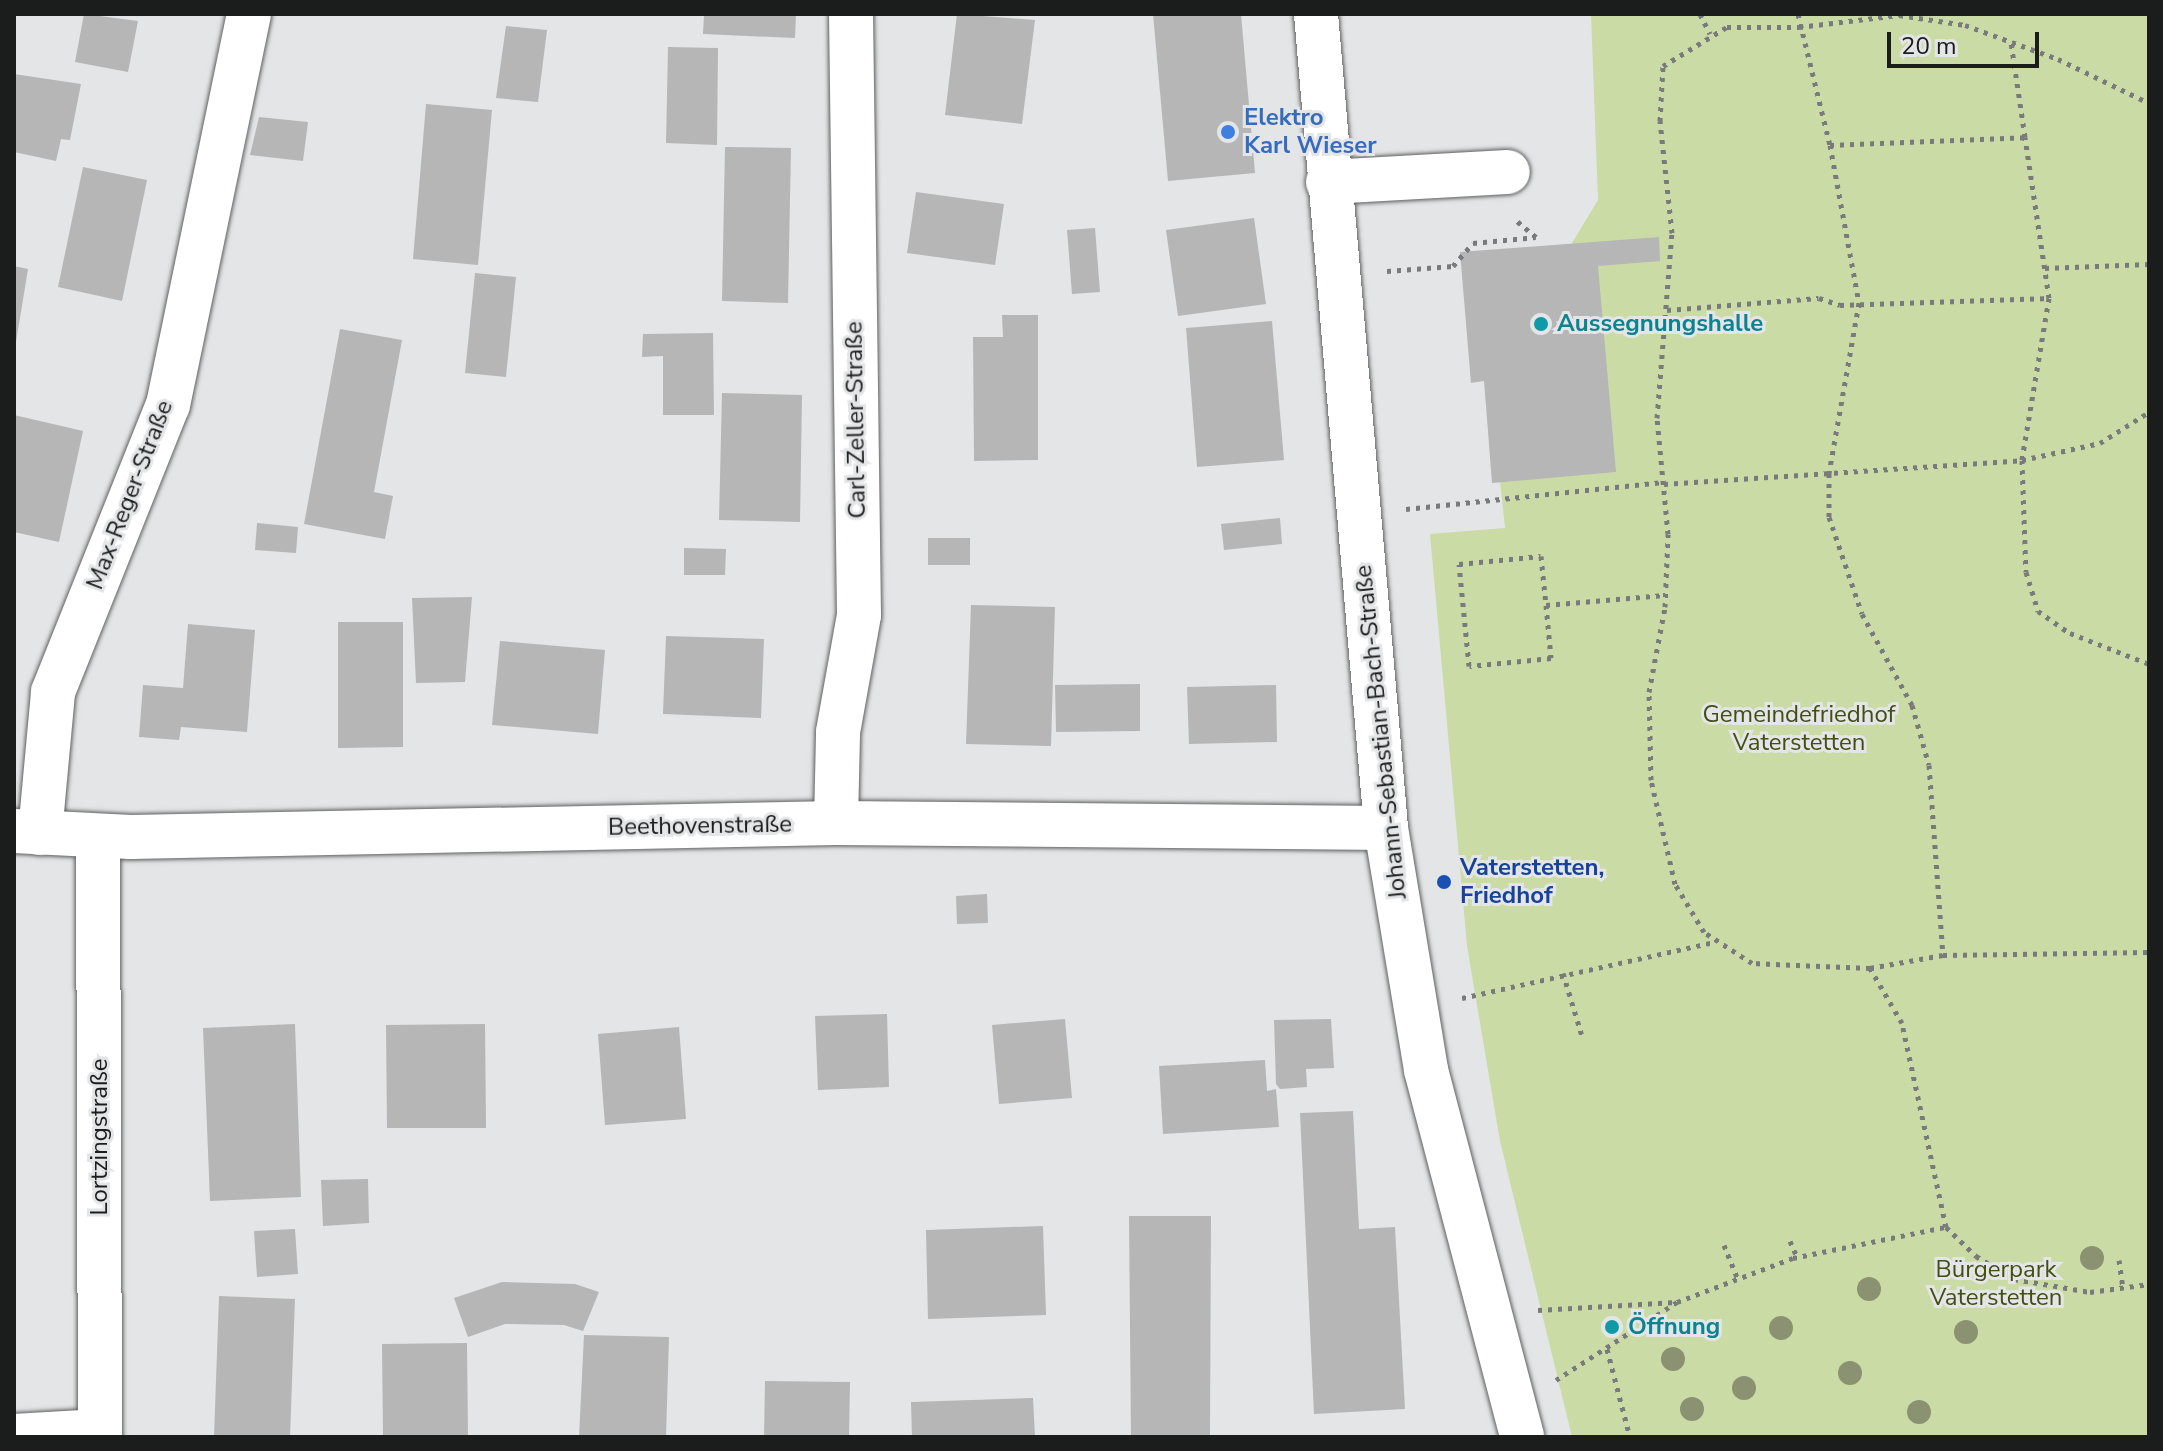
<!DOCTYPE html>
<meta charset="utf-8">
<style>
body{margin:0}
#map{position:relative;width:2163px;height:1451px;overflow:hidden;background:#e4e5e6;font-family:"Nunito Sans",sans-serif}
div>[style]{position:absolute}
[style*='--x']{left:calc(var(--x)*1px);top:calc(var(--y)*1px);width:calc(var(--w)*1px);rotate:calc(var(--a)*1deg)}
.green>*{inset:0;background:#cbdba5}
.building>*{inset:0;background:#b6b6b7}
.path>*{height:5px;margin-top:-2.5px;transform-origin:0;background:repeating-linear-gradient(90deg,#797a7b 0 4px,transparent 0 10px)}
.roads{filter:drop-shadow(0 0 2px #606161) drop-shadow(0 0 2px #606161)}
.minor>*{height:44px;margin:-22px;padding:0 22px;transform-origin:22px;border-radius:22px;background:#fff}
.trees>*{width:24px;height:24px;margin:-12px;border-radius:50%;background:#8a9272}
.dots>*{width:22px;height:22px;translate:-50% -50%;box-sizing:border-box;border:4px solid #e4e5e6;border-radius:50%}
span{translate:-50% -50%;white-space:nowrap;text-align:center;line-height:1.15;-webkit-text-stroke:6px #e4e5e6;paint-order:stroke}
.shop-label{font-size:24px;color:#366cbe;font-weight:700}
.left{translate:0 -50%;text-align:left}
.culture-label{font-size:24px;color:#0d838f;font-weight:700}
.street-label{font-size:24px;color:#1b1c1c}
.park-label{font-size:24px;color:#414f13}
.transit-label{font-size:24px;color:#164399;font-weight:700}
.frame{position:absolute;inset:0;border:16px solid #1b1c1c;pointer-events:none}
.scale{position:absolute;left:1887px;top:32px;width:152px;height:36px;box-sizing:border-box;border:4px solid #1b1c1c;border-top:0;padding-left:10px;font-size:24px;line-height:28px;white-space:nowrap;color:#1b1c1c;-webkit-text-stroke:6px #e4e5e6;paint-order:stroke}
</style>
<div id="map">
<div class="green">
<i style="clip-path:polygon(1591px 14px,2149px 14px,2149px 1437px,1572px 1437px,1500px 1141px,1467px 946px,1430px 534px,1505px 528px,1500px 481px,1572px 243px,1598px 200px)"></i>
</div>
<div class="building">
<i style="clip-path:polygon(84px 14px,138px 21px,128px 72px,75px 62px)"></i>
<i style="clip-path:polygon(704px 14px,796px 14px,795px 38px,703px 34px)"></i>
<i style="clip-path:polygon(957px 14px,1035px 20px,1022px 124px,945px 115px)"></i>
<i style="clip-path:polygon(1153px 14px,1241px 14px,1255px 173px,1168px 181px)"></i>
<i style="clip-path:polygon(506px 26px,547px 30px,538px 102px,496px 98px)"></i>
<i style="clip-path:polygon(668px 47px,718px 48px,717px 145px,666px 143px)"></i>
<i style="clip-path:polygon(14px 74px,81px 84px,70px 140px,61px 139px,56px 161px,14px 152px)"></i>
<i style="clip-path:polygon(426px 104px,492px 110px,478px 265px,413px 259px)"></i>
<i style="clip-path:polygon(259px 117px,308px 122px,303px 161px,250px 155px)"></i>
<i style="clip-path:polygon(725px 147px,791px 148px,788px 303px,722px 301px)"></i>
<i style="clip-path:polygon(83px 167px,147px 180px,122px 301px,58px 287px)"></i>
<i style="clip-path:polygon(916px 192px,1004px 204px,995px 265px,907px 253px)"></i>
<i style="clip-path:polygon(1254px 218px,1266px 304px,1178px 316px,1166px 230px)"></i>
<i style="clip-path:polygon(1095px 228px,1100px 292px,1072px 294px,1067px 230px)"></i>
<i style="clip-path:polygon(1659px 237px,1660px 261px,1598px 266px,1616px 472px,1492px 483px,1484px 381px,1471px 383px,1460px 252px)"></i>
<i style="clip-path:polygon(14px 266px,28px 269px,16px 342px,14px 342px)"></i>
<i style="clip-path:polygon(475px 273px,516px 277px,506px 377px,465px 373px)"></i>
<i style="clip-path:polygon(1002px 315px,1038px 315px,1038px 460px,974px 461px,973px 337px,1003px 337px)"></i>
<i style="clip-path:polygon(1272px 321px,1284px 460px,1197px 467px,1186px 328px)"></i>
<i style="clip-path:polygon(340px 329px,402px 340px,374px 492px,393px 496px,385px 539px,304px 524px)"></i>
<i style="clip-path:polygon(713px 333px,714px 415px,663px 415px,663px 356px,642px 357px,643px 334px)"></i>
<i style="clip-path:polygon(722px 393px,802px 395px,800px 522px,719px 520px)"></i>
<i style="clip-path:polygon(14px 415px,83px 431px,59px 542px,14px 532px)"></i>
<i style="clip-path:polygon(1280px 518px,1282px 544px,1224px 550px,1221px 524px)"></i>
<i style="clip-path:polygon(257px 523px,298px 527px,296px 553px,255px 550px)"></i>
<i style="clip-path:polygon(928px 538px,970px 538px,970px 565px,928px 565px)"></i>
<i style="clip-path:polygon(684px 548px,726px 549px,725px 575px,684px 575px)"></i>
<i style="clip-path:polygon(472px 597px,465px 682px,416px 683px,412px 598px)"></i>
<i style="clip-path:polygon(971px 605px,1055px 607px,1051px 746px,966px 744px)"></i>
<i style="clip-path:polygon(338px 622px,403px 622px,403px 747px,338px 748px)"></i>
<i style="clip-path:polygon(188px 624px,255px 630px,247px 732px,181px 727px,179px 740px,139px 737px,143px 685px,183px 688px)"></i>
<i style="clip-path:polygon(666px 636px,764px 639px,761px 718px,663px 714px)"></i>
<i style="clip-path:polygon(500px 641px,605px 650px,598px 734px,492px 725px)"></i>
<i style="clip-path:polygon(1140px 684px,1140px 731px,1056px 732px,1055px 685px)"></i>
<i style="clip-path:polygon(1276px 685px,1277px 742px,1189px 744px,1187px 687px)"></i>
<i style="clip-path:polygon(987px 894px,988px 923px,957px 924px,956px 896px)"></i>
<i style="clip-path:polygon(887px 1014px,889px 1087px,818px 1090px,815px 1016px)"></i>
<i style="clip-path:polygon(1065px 1019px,1072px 1098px,999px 1104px,992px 1025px)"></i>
<i style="clip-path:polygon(1331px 1019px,1334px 1068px,1306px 1069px,1307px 1087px,1280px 1089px,1276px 1084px,1274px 1020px)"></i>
<i style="clip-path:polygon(295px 1024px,301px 1197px,210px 1201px,203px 1028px)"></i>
<i style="clip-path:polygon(485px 1024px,486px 1128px,387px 1128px,386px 1025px)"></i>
<i style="clip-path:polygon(679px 1027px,686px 1119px,605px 1125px,598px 1034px)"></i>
<i style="clip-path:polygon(1265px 1060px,1267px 1091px,1276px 1089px,1279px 1127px,1163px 1134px,1159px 1066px)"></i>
<i style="clip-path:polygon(1353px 1111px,1359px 1229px,1395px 1227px,1405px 1409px,1314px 1414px,1300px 1113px)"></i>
<i style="clip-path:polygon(368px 1179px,369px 1223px,323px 1226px,321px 1180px)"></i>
<i style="clip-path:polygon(1129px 1216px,1211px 1216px,1210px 1437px,1131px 1437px)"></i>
<i style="clip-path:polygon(1043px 1226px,1046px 1315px,928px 1319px,926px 1230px)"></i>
<i style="clip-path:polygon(295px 1229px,298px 1274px,257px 1277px,254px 1231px)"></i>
<i style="clip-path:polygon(502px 1282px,575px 1284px,599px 1292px,583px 1331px,564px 1325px,505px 1324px,468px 1337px,454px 1298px)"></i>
<i style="clip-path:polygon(219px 1296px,295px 1299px,290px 1437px,214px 1437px)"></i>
<i style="clip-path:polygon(584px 1335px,669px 1337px,666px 1437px,579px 1437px)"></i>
<i style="clip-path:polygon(467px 1343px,468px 1437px,383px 1437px,382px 1344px)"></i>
<i style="clip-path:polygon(765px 1381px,850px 1382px,849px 1437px,764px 1437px)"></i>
<i style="clip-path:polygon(1033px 1398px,1035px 1437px,912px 1437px,911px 1402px)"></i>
</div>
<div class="path">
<i style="--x:1700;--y:14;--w:22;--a:63"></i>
<i style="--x:1798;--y:14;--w:135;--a:76.3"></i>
<i style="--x:1830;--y:145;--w:161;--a:79.6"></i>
<i style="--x:1859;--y:303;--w:173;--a:100"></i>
<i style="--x:1829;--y:473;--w:44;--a:90"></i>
<i style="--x:1829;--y:517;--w:102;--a:71.2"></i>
<i style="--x:1862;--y:614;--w:104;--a:61.2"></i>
<i style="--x:1912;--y:705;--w:62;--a:74.2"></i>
<i style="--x:1929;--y:765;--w:191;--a:85.8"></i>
<i style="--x:1830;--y:145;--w:195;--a:-2.3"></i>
<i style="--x:2025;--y:137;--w:96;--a:-98.4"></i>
<i style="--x:2045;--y:268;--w:104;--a:-2.2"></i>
<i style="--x:1387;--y:271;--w:66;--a:-4.3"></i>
<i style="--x:1453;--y:266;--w:30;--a:-49"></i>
<i style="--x:1473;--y:243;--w:63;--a:-5.4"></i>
<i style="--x:1536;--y:237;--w:26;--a:-140"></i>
<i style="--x:2049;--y:298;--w:164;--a:99.5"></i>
<i style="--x:2022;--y:460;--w:112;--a:88"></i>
<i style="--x:2026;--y:572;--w:41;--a:72.9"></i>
<i style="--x:2038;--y:611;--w:39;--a:35"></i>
<i style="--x:2070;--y:633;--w:85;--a:21.4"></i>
<i style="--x:1667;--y:310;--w:152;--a:-4.5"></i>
<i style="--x:1819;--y:298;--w:22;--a:18"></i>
<i style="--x:1840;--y:305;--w:209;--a:-1.9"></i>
<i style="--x:2049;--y:298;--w:163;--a:-98.5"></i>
<i style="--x:1664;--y:484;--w:359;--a:-3.8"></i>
<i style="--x:2022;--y:460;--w:80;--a:-12.3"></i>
<i style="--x:2100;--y:443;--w:58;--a:-32.3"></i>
<i style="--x:1406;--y:509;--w:259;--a:-6"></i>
<i style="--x:1546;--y:605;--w:53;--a:84.6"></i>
<i style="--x:1551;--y:658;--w:82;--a:174.4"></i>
<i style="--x:1469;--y:666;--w:102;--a:-95.6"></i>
<i style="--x:1459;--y:564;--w:82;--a:-5.6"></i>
<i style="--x:1541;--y:556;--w:49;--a:84.2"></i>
<i style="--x:1546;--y:605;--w:119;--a:-4.8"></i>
<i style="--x:1870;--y:968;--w:74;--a:-10.1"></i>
<i style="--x:1943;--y:955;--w:206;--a:-0.8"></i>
<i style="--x:1563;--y:973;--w:66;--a:73.2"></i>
<i style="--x:1462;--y:998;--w:258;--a:-12.5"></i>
<i style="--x:1946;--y:1227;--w:209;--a:-102.2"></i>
<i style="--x:1902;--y:1023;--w:64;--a:-120.2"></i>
<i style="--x:1870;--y:968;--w:118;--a:-177.6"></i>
<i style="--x:1752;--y:963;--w:57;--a:-147.1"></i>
<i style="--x:1704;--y:932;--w:56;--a:-121.1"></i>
<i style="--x:1675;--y:884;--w:107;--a:-103"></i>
<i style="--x:1651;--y:780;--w:88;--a:-91.3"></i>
<i style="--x:1649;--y:692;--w:86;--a:-79.3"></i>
<i style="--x:1665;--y:607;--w:73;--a:-87.6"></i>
<i style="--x:1668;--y:534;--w:117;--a:-95.4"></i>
<i style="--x:1657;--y:418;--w:186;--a:-85.4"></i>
<i style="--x:1672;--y:233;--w:113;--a:-96.1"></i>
<i style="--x:1660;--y:121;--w:55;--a:-86.9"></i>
<i style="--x:1663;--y:66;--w:75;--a:-31.4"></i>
<i style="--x:1727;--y:27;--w:72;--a:0"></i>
<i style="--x:1799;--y:27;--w:101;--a:-6.8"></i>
<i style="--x:1899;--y:15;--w:67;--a:8.6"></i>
<i style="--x:1965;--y:25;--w:99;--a:20.1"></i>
<i style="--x:2058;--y:59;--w:101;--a:25.8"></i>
<i style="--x:1790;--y:1241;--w:17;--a:66"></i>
<i style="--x:1724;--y:1245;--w:37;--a:68"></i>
<i style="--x:2119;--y:1260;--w:28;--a:82"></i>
<i style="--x:1538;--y:1310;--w:138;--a:-3.3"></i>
<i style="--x:1607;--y:1349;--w:91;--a:75.4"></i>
<i style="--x:1556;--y:1380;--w:144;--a:-32.8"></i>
<i style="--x:1677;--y:1302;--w:124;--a:-20.8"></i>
<i style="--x:1793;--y:1258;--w:156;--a:-11.5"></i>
<i style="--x:1946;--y:1227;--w:42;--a:44"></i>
<i style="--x:1976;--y:1256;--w:44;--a:31.2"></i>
<i style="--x:2014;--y:1279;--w:77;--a:9.7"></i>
<i style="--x:2090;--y:1292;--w:60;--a:-7.7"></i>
</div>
<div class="roads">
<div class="minor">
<i style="--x:1316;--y:14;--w:817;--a:85.08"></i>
<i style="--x:1386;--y:828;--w:245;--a:80.6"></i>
<i style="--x:1426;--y:1070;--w:379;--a:75.3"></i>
<i style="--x:1328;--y:182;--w:180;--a:-3.2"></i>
<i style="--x:836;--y:823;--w:91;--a:-88.7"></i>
<i style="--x:838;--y:732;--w:119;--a:-79.8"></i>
<i style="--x:859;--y:615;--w:601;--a:-90.76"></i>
<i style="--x:14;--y:831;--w:117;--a:2.9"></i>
<i style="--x:131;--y:837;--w:705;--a:-1.14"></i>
<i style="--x:836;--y:823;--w:550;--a:0.52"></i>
<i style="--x:40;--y:833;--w:142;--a:-84.7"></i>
<i style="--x:53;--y:692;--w:309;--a:-68.2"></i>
<i style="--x:168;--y:405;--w:399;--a:-78.3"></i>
<i style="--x:98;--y:836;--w:601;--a:89.81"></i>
<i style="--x:14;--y:1436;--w:86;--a:-3.3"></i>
</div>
</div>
<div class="trees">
<i style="left:2092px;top:1258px"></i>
<i style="left:1869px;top:1289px"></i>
<i style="left:1781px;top:1328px"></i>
<i style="left:1966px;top:1332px"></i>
<i style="left:1673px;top:1359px"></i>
<i style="left:1850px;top:1373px"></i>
<i style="left:1744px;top:1388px"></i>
<i style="left:1692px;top:1409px"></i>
<i style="left:1919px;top:1412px"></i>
</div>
<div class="dots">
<i style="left:1228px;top:132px;background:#3f7fe0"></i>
<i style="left:1541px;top:324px;background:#0f9aa8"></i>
<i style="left:1444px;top:882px;background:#1a4fb4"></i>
<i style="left:1612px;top:1327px;background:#0f9aa8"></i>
</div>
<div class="shop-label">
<span class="left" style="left:1244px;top:132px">Elektro<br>Karl Wieser</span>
</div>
<div class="culture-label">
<span class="left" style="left:1557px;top:324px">Aussegnungshalle</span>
<span class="left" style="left:1628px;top:1327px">Öffnung</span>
</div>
<div class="street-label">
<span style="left:856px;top:420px;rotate:-91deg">Carl-Zeller-Straße</span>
<span style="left:130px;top:495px;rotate:-69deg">Max-Reger-Straße</span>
<span style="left:1381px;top:732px;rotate:-96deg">Johann-Sebastian-Bach-Straße</span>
<span style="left:700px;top:826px;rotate:-1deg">Beethovenstraße</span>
<span style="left:100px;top:1137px;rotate:-90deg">Lortzingstraße</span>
</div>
<div class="park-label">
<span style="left:1799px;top:729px">Gemeindefriedhof<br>Vaterstetten</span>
<span style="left:1996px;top:1284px">Bürgerpark<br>Vaterstetten</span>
</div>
<div class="transit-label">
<span class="left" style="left:1460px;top:882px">Vaterstetten,<br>Friedhof</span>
</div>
<div class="frame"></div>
<div class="scale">20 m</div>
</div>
